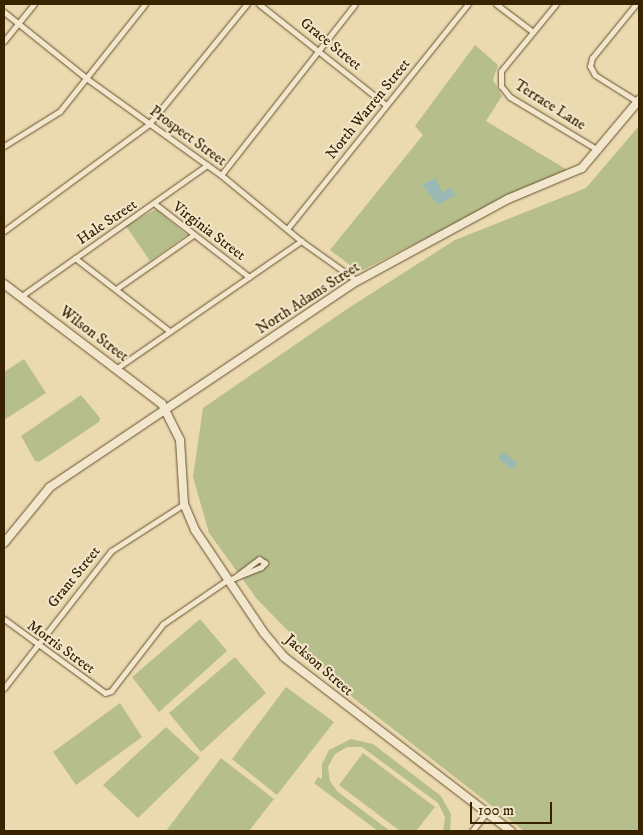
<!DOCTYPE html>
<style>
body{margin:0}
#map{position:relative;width:643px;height:835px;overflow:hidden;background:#ebd9b0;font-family:"IM FELL DW Pica",serif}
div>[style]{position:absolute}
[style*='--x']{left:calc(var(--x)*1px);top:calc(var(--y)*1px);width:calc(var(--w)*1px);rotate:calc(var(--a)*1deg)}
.green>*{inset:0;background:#b6bf8c}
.water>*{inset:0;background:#99b9b2}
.roads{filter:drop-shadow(0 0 1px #65502d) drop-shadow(0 0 1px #65502d)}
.street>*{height:5px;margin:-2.5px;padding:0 2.5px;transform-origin:2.5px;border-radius:2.5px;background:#f2e6cc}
.secondary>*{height:8px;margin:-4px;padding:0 4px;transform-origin:4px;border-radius:4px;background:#f2e6cc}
span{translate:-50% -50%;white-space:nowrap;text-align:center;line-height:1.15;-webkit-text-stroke:4px #f2e6cc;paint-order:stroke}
.street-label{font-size:15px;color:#382301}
.frame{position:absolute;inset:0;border:5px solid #382301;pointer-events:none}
.scale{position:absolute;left:470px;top:802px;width:82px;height:22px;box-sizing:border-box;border:2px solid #382301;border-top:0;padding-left:6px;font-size:15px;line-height:18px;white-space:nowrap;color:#382301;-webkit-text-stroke:4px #f2e6cc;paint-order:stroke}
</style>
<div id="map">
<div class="green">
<i style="clip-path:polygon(475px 45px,498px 65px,493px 80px,502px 96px,486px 121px,569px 171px,529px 186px,359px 272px,330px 250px,423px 135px,415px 126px)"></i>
<i style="clip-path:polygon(639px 126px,639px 831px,524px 831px,352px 697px,257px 599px,209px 533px,193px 477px,203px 408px,347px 309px,455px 240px,586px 188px)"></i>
<i style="clip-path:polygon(156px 209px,187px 235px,150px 261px,126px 226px)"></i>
<i style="clip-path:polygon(24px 359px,46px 393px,4px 420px,4px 372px)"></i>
<i style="clip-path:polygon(81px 395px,100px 418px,99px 422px,39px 462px,35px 461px,21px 436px)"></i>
<i style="clip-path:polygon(200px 619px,227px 651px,159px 712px,132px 677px)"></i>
<i style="clip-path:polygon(235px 657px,266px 693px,201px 752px,169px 713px)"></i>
<i style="clip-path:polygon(286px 687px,334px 722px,277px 795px,232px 759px)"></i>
<i style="clip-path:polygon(120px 703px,142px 737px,76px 785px,53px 752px)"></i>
<i style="clip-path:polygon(166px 727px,200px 758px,138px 818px,103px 785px)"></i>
<i style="clip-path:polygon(351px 739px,373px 744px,441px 796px,451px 814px,450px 831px,443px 831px,445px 817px,438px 803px,362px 747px,347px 747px,335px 754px,328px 767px,330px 781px,338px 792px,390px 831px,378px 831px,314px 783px,318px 777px,322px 779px,322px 764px,329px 750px)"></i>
<i style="clip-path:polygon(363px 753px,435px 807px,416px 831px,400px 831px,339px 785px)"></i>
<i style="clip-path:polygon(221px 758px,274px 799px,249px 831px,166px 831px)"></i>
</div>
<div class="water">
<i style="clip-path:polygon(435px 178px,443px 192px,451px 188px,456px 195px,438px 205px,422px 185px)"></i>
<i style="clip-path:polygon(503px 452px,518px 463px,512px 470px,498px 458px)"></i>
</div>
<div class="roads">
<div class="street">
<i style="--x:259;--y:4;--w:162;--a:38.5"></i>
<i style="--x:496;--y:4;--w:46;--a:37.1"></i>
<i style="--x:556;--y:4;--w:87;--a:129.4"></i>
<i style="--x:501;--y:71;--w:15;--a:90"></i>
<i style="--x:501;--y:86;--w:14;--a:51"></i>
<i style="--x:510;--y:97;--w:103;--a:31.1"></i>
<i style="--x:636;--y:4;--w:70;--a:129.2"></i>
<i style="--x:592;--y:58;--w:8;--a:104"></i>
<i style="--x:590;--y:66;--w:10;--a:61"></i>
<i style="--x:595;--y:75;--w:51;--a:32.1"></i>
<i style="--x:4;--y:12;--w:105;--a:38.8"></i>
<i style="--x:86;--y:78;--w:166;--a:35.7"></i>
<i style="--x:221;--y:175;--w:104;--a:39.5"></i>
<i style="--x:301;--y:241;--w:69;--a:35.5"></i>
<i style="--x:4;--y:41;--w:48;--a:-51"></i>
<i style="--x:4;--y:146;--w:66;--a:-32"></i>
<i style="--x:60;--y:111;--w:137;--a:-51.5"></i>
<i style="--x:221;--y:175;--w:217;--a:-51.9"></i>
<i style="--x:155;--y:204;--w:119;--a:37.8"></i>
<i style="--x:287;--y:229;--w:289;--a:-51.2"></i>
<i style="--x:4;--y:231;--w:180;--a:-36.4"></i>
<i style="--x:149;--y:124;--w:155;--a:-50.8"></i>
<i style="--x:75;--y:258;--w:118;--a:37.7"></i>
<i style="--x:116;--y:289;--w:93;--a:-34.9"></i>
<i style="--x:20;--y:297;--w:229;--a:-35.2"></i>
<i style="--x:117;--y:368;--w:224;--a:-34.6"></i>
<i style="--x:4;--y:619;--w:125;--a:36.2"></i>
<i style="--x:105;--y:693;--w:6;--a:-18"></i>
<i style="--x:111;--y:691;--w:85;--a:-52.2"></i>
<i style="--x:163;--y:624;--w:78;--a:-34.5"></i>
<i style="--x:227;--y:580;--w:7;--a:-16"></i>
<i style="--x:234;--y:578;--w:29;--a:-22"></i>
<i style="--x:261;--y:567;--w:6;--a:-45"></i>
<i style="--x:265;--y:563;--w:7;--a:-146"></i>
<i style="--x:259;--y:559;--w:31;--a:143"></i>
<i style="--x:4;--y:688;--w:174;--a:-52"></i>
<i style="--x:111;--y:551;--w:87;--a:-32.8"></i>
<i style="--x:472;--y:831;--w:23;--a:-52"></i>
</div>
<div class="secondary">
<i style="--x:4;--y:284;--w:198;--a:37.2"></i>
<i style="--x:162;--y:404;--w:40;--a:63.4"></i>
<i style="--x:180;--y:440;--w:64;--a:86.4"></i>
<i style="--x:184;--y:504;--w:28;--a:67"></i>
<i style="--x:195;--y:530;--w:124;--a:56.2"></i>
<i style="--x:264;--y:633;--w:31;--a:50"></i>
<i style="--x:284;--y:657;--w:286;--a:37.5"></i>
<i style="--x:4;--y:543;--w:72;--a:-50.6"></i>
<i style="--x:50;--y:487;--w:370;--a:-33.9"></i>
<i style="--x:357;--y:281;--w:172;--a:-28.5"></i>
<i style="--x:508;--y:199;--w:80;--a:-22.7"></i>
<i style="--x:582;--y:168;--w:89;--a:-50"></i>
</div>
</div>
<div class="street-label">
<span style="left:331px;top:44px;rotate:39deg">Grace Street</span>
<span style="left:550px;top:105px;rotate:32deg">Terrace Lane</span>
<span style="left:368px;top:109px;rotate:-51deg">North Warren Street</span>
<span style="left:188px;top:136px;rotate:36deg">Prospect Street</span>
<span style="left:107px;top:222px;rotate:-34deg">Hale Street</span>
<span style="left:209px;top:231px;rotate:37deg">Virginia Street</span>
<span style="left:308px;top:298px;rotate:-33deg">North Adams Street</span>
<span style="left:94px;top:334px;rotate:37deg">Wilson Street</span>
<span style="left:74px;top:577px;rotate:-51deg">Grant Street</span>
<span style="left:61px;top:647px;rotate:36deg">Morris Street</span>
<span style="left:319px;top:665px;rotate:41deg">Jackson Street</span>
</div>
<div class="frame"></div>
<div class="scale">100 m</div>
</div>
